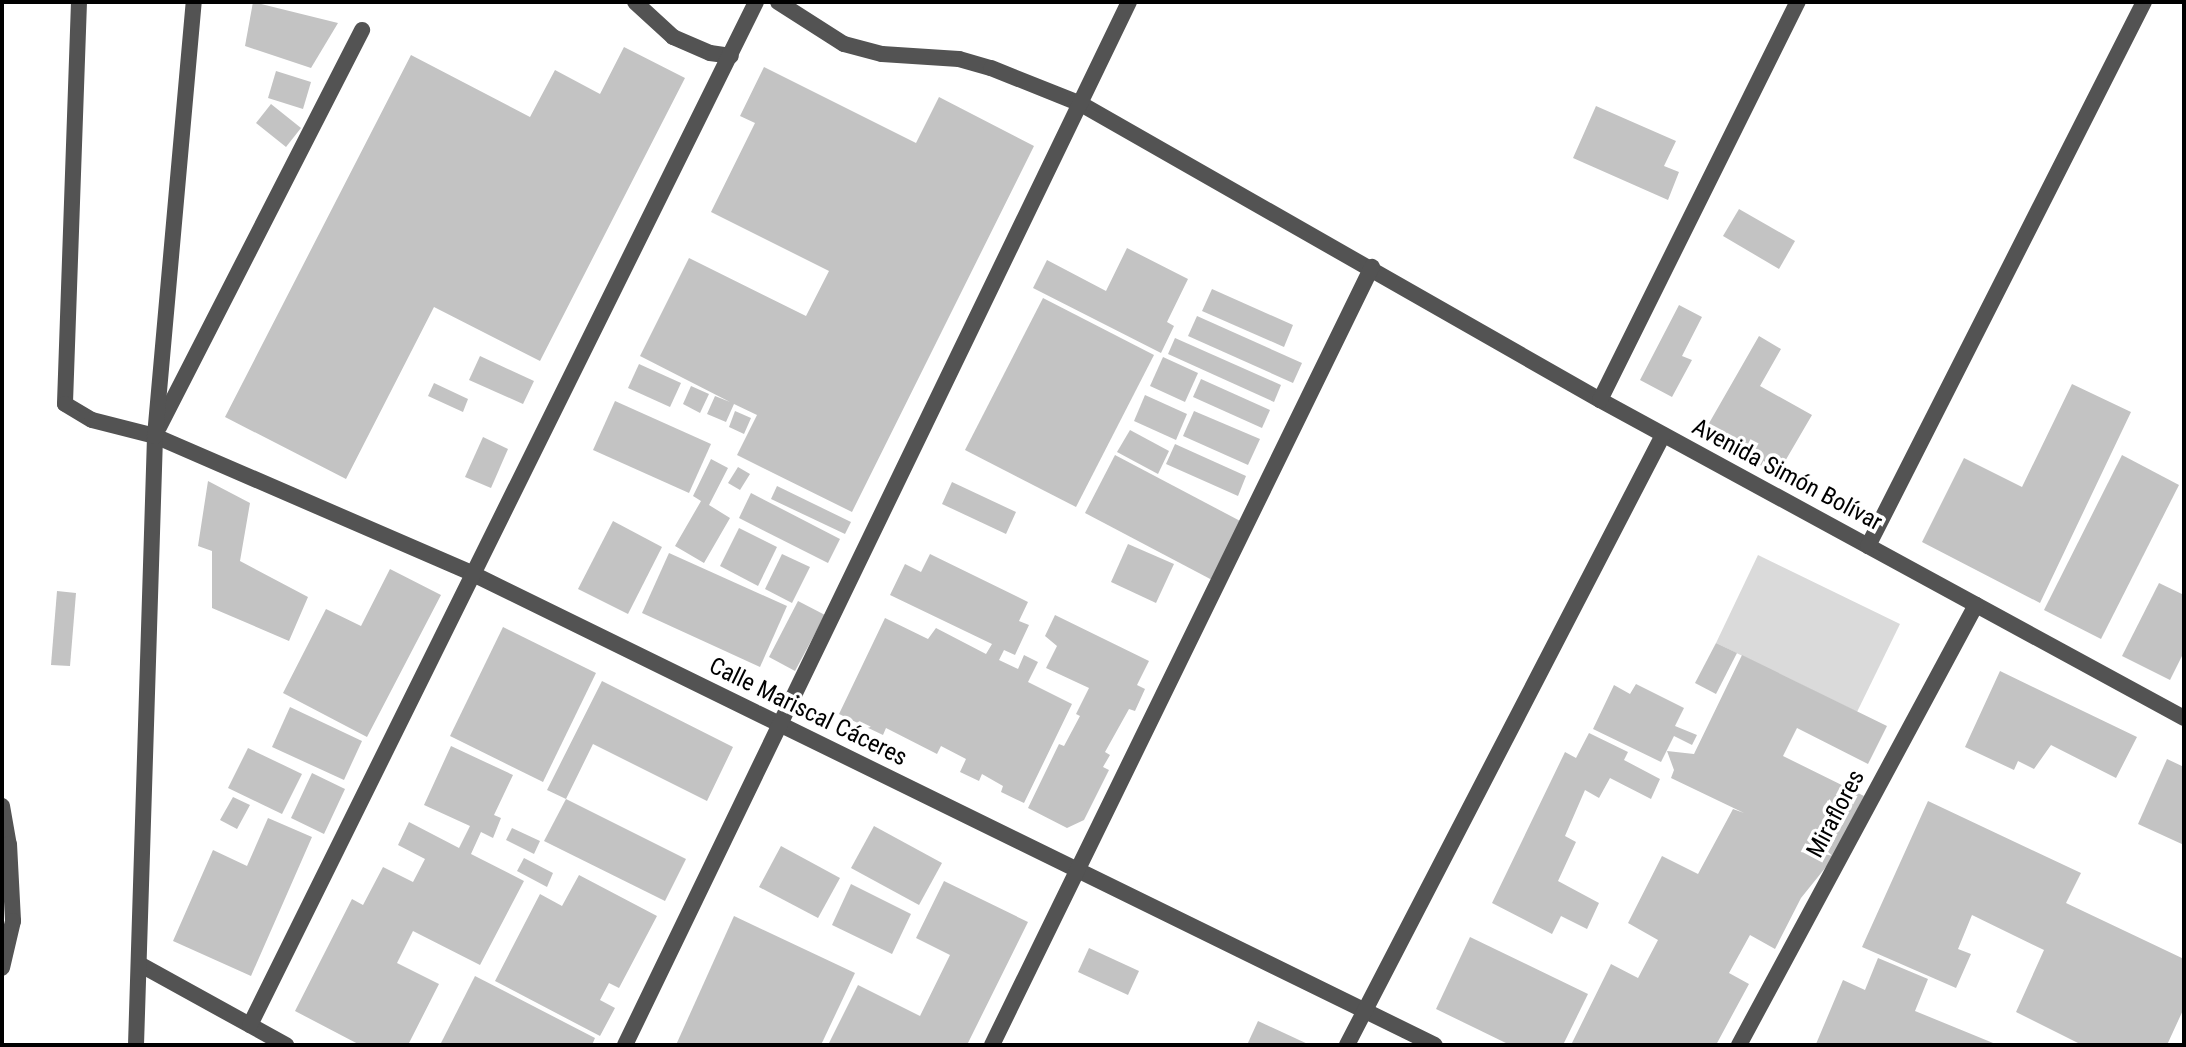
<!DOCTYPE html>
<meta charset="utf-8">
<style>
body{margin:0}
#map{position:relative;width:2186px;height:1047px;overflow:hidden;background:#fff;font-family:"Roboto Condensed",sans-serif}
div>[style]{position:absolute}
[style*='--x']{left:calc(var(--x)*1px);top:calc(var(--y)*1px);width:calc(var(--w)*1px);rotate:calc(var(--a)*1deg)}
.green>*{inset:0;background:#dadada}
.building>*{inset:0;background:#c3c3c3}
.lane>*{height:16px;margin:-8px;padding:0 8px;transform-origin:8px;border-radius:8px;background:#535353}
.street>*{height:16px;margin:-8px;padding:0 8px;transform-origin:8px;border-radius:8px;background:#535353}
span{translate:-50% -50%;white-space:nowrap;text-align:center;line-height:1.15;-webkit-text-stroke:7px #fff;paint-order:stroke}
.street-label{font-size:24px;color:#000}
.frame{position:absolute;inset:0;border:4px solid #000;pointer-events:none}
</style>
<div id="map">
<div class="green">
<i style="clip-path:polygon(1758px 555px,1900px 624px,1857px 712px,1716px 643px)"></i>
</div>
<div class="building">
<i style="clip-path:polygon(253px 2px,338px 23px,311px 68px,245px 46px)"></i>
<i style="clip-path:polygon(624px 47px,685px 78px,540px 361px,434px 307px,346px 479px,225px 417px,411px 55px,530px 117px,555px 70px,600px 94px)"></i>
<i style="clip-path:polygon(764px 67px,916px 143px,939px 97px,1034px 146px,852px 512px,737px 455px,757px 415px,734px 404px,726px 422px,707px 414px,715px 396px,730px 402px,640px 356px,689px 258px,806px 316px,829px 271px,711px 212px,755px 123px,740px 116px)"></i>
<i style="clip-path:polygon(276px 71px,311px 82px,303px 109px,268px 98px)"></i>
<i style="clip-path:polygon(271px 104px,301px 128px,286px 147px,256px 123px)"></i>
<i style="clip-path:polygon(1596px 106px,1676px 141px,1664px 166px,1679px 172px,1668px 200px,1573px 158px)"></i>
<i style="clip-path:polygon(1739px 209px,1795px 241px,1779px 269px,1723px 236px)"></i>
<i style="clip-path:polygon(1127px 248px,1188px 279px,1167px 322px,1174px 326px,1161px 353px,1033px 288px,1047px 260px,1106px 291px)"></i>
<i style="clip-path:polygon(1212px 289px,1293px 325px,1284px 347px,1202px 311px)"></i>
<i style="clip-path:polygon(1043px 298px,1154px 355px,1076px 507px,965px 450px)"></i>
<i style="clip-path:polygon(1679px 305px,1702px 317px,1682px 356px,1692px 360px,1672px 397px,1640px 380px)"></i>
<i style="clip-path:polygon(1197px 316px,1302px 363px,1293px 383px,1188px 336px)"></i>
<i style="clip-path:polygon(1759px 336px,1781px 349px,1760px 386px,1812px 415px,1777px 475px,1704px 432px)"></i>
<i style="clip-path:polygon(1175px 338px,1281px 385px,1274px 402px,1168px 354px)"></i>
<i style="clip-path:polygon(480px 356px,534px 381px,523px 404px,469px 380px)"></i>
<i style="clip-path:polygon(1163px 357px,1198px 373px,1185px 402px,1150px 386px)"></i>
<i style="clip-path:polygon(639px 364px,681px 383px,670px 407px,628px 388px)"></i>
<i style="clip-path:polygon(1201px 379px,1270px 410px,1262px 428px,1193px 397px)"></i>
<i style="clip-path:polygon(434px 383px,468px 399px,463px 412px,428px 396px)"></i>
<i style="clip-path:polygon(2072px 384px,2131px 412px,2040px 603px,1922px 542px,1964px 458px,2022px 487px)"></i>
<i style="clip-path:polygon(691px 386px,709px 394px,700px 413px,683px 404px)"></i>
<i style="clip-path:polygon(1145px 395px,1187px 414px,1176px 440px,1134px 421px)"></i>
<i style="clip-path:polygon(615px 401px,711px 444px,689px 493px,593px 450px)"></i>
<i style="clip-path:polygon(735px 411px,751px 418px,744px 434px,729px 427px)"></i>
<i style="clip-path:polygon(1194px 411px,1260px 439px,1248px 465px,1183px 436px)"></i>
<i style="clip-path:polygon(1130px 430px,1169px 451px,1158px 474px,1117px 452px)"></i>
<i style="clip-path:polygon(483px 437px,508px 449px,491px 488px,465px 477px)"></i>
<i style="clip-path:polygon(1175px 444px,1246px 476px,1238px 496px,1166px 464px)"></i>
<i style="clip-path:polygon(1115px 455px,1244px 523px,1214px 581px,1085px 513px)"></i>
<i style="clip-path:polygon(2122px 455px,2179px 485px,2101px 639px,2044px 610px)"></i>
<i style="clip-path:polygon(711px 459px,728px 468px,709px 505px,730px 518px,704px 563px,675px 546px,701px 501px,693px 496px)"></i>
<i style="clip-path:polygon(738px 467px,750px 474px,740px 490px,728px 483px)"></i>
<i style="clip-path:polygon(208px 481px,250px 503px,240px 561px,308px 597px,289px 641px,212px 608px,212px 551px,198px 546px)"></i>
<i style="clip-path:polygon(952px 482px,1016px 512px,1006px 534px,942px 504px)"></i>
<i style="clip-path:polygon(777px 486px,851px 522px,845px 534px,771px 499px)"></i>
<i style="clip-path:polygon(751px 493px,840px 539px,828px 563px,739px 518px)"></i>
<i style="clip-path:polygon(613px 521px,662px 547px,628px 614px,578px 589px)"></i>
<i style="clip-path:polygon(739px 528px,777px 547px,758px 586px,720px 566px)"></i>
<i style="clip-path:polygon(1128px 544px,1174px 564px,1156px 603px,1111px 582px)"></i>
<i style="clip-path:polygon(669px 553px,787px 606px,760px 667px,642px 613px)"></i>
<i style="clip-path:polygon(782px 554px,810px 567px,792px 603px,765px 589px)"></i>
<i style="clip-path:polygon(930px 554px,1028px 602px,1019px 621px,1029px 625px,1015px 655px,1004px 650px,999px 660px,1018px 669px,1024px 655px,1038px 662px,1028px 682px,1072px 704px,1024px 803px,1001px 792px,1003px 786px,982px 774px,979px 781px,960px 772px,966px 759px,941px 746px,937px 754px,886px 728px,883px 735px,839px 714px,885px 618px,928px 639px,936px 628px,986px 654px,992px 644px,890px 595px,905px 564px,921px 572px)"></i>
<i style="clip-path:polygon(390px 569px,441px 595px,367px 737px,283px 693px,326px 609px,361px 626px)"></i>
<i style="clip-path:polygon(2159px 583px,2184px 595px,2184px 652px,2170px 680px,2122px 656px)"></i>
<i style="clip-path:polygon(57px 591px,76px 593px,70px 666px,51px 665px)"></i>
<i style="clip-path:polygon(798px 601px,825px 615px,795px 671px,769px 657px)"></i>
<i style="clip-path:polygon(1055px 615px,1149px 661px,1137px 685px,1145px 689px,1135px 711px,1129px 709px,1105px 752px,1110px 755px,1103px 767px,1109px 770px,1084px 820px,1067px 828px,1028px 808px,1059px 744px,1064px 746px,1080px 716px,1076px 714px,1089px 688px,1046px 668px,1057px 646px,1045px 636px)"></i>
<i style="clip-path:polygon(503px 627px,596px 673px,543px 782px,450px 736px)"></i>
<i style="clip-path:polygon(1716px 643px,1737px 653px,1716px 694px,1695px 683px)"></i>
<i style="clip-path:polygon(1742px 655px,1887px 726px,1868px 764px,1797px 728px,1783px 756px,1864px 796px,1834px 857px,1801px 898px,1775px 949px,1750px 935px,1729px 973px,1749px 984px,1716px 1045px,1571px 1045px,1611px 964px,1638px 978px,1658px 940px,1628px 923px,1662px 856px,1698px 874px,1733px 809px,1744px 813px,1671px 778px,1674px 770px,1667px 751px,1694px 754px)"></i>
<i style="clip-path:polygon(2000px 671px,2137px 737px,2116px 778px,2051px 745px,2034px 769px,2018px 761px,2014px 770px,1965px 747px)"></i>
<i style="clip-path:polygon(602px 681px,733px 747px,707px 801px,593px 744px,566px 799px,547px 790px)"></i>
<i style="clip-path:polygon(1636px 684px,1684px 708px,1675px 726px,1697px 735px,1692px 745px,1674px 736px,1661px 762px,1593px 729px,1614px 685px,1630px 694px)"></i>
<i style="clip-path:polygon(290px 707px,362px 741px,344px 780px,272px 747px)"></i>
<i style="clip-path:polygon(1589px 733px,1628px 752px,1624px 760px,1660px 779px,1651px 799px,1610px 778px,1599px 798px,1585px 790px,1565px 836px,1576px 842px,1558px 881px,1599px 903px,1587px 929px,1561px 916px,1552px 934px,1492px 903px,1565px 752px,1576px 758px)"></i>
<i style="clip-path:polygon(451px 746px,513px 775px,494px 815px,501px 818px,493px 838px,481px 832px,471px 854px,524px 881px,480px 965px,413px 931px,397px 963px,439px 984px,408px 1045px,360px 1045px,295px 1011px,352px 899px,363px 905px,383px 867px,413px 882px,425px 859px,398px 845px,409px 822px,459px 848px,470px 826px,424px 805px)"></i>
<i style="clip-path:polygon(248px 748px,302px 774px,282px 814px,228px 788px)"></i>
<i style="clip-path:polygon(2167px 759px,2184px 767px,2184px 845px,2138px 824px)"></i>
<i style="clip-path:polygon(312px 773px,345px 789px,324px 834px,291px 818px)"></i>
<i style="clip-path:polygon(233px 797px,250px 805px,237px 829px,220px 820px)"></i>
<i style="clip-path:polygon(566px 799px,686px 859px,665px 901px,544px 841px)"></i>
<i style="clip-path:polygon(1928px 801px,2081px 873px,2066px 903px,2184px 959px,2184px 1008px,2167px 1045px,2082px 1045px,2016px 1012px,2044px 950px,1972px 915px,1958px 949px,1971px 954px,1956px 988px,1862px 947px)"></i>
<i style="clip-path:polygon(268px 818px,312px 837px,251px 976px,173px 941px,213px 850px,247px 866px)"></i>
<i style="clip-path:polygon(874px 826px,942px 863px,919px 905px,851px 868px)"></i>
<i style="clip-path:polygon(512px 828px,540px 841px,534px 854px,506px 840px)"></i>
<i style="clip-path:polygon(781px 846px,840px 878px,818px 918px,759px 887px)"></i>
<i style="clip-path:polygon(524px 858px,553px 873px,547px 887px,517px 871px)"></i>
<i style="clip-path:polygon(579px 875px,657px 916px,619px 988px,609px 983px,600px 1000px,615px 1008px,600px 1036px,495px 981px,540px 894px,562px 906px)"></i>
<i style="clip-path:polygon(944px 881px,1028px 922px,967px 1045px,828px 1045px,858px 985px,920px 1016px,950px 955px,916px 938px)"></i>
<i style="clip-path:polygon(851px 884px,911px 914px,892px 954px,832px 925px)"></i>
<i style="clip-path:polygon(734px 916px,855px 973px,821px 1045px,676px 1045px)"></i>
<i style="clip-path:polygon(1470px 937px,1588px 994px,1563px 1045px,1510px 1045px,1436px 1009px)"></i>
<i style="clip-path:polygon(1089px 948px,1139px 971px,1128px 995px,1078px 972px)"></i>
<i style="clip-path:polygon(1878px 958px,1928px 979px,1915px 1011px,1998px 1045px,1816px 1044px,1843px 980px,1865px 990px)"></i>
<i style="clip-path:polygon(475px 976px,595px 1038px,592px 1045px,440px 1045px)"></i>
<i style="clip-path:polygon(1258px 1021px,1310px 1045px,1247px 1045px)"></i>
</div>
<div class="lane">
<i style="--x:2;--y:806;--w:39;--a:80"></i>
<i style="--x:9;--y:844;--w:77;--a:87"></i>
<i style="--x:13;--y:921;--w:48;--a:103.2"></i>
</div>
<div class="street">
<i style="--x:79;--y:2;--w:402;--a:92"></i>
<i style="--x:65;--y:404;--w:31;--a:31"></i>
<i style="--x:92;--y:420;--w:65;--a:14.3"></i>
<i style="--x:155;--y:436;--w:344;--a:23.4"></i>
<i style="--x:471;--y:573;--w:1073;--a:26.09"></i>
<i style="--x:635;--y:2;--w:52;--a:42.6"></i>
<i style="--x:673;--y:37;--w:40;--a:23.4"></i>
<i style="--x:710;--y:53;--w:21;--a:8"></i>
<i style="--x:778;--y:2;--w:78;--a:32.5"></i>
<i style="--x:844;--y:44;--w:39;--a:15"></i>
<i style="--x:882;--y:54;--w:77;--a:3.7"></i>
<i style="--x:959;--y:59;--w:33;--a:16"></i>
<i style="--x:991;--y:68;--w:97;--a:21.8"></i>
<i style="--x:1081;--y:104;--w:597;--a:29.7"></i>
<i style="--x:1600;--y:400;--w:665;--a:28.57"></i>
<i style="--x:1600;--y:400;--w:445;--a:-63.6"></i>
<i style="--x:159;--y:427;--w:446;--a:-62.9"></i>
<i style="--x:1868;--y:546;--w:610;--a:-63.1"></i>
<i style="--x:141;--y:965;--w:166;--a:28.9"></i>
<i style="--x:250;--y:1025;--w:1141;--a:-63.68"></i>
<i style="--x:136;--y:1045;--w:609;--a:-88.21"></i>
<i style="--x:155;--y:436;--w:436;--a:-84.9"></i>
<i style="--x:625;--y:1045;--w:1158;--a:-64.21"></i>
<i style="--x:992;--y:1045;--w:866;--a:-63.97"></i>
<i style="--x:1347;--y:1045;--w:687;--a:-62.61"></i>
<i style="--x:1739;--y:1045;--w:500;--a:-61.7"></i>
</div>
<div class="street-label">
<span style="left:1787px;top:475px;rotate:28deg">Avenida Simón Bolívar</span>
<span style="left:808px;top:712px;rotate:26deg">Calle Mariscal Cáceres</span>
<span style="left:1836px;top:814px;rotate:-62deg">Miraflores</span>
</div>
<div class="frame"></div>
</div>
